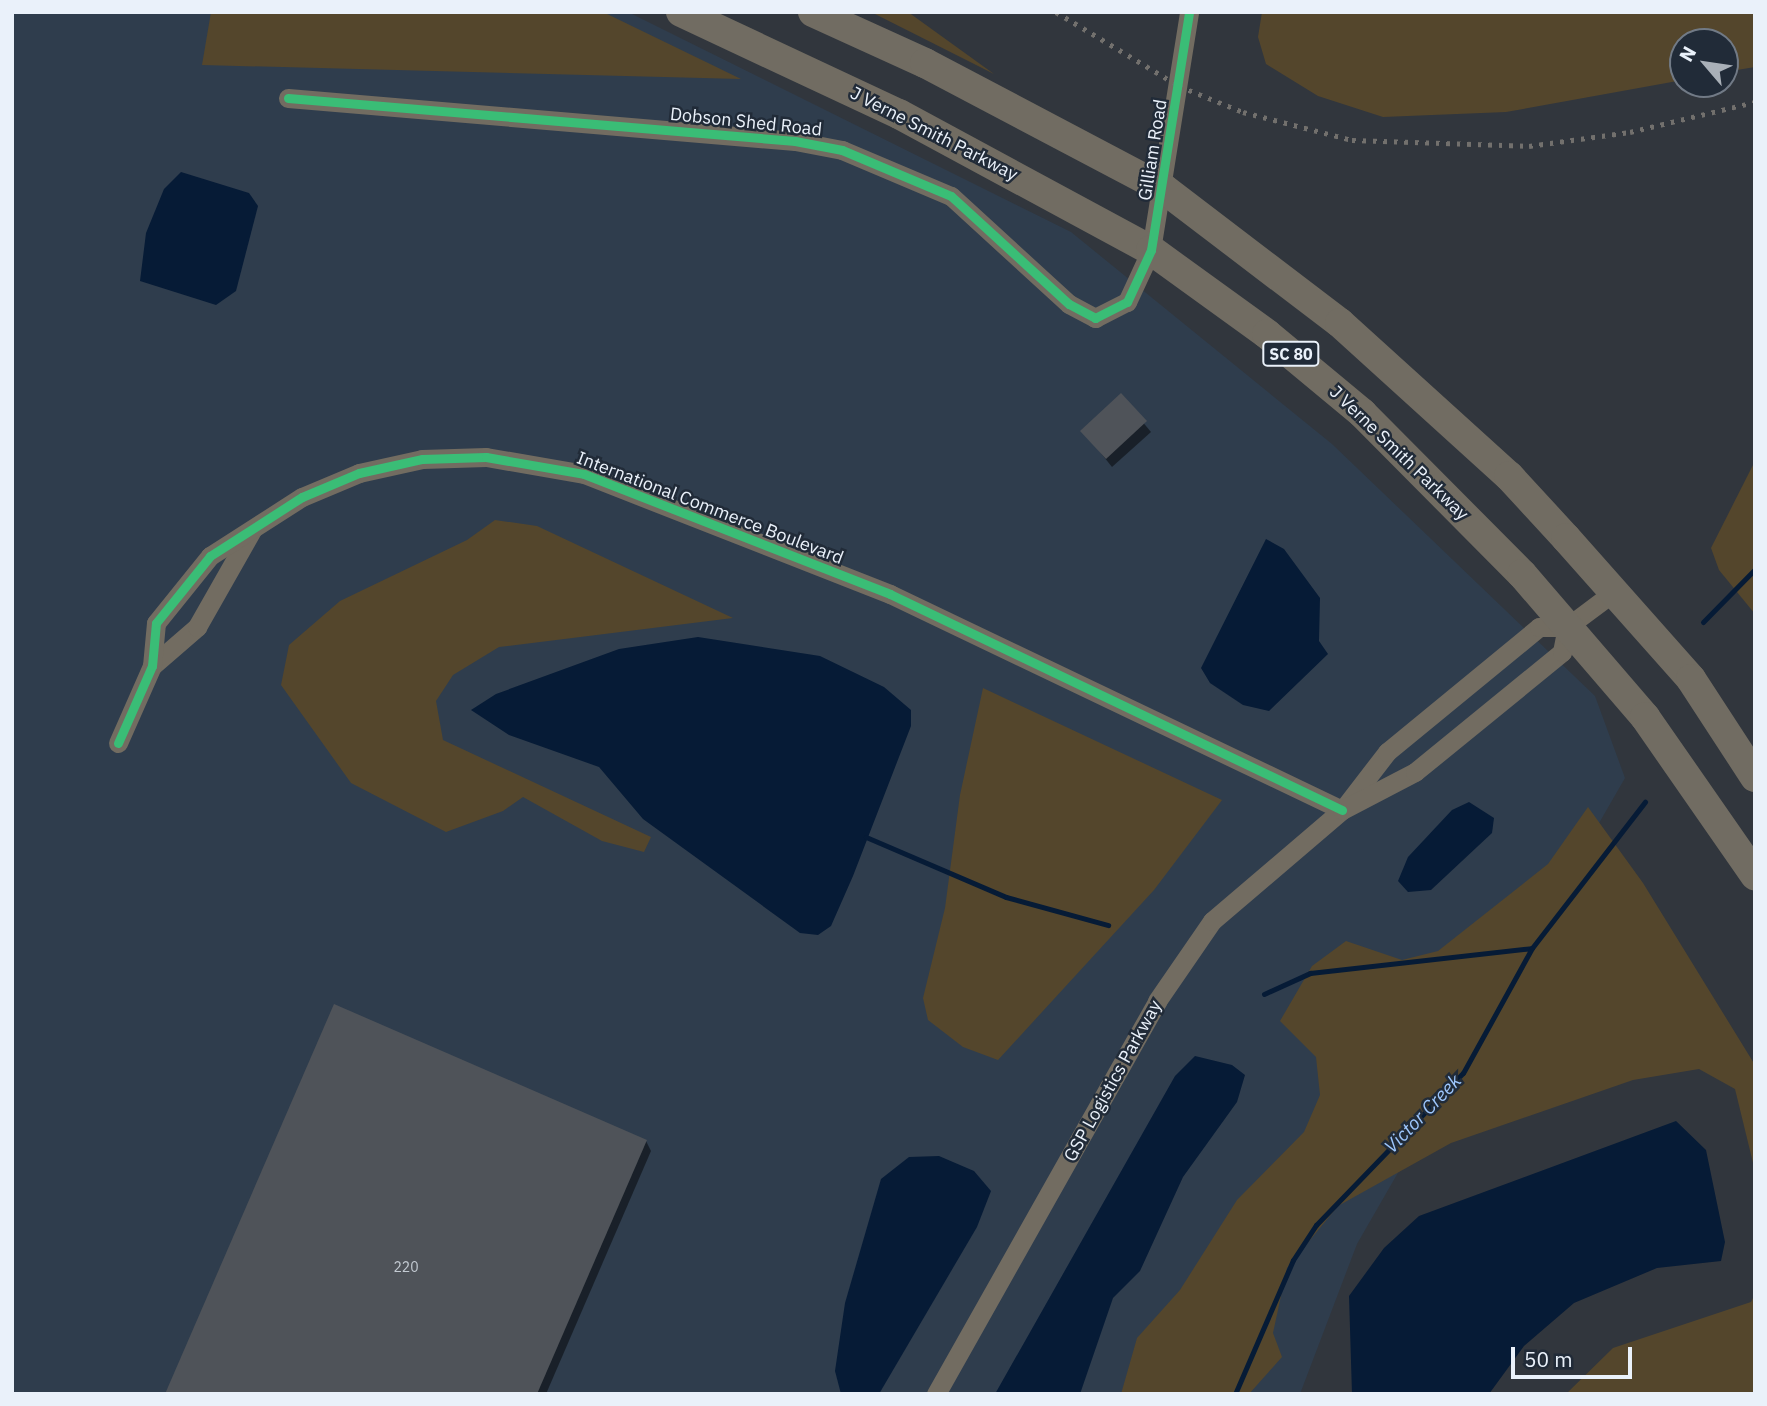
<!DOCTYPE html>
<style>
body{margin:0}
#map{position:relative;width:1767px;height:1406px;overflow:hidden;background:#31363d;font-family:"IBM Plex Sans",sans-serif}
div>[style]{position:absolute}
[style*='--x']{left:calc(var(--x)*1px);top:calc(var(--y)*1px);width:calc(var(--w)*1px);rotate:calc(var(--a)*1deg)}
.built>*{inset:0;background:#2f3d4d}
.green>*{inset:0;background:#54462c}
.water>*{inset:0;background:#061b36}
.shadow>*{inset:0;background:#0007}
.stream>*{height:5px;margin:-2.5px;padding:0 2.5px;transform-origin:2.5px;border-radius:2.5px;background:#061b36}
.building>*{inset:0;background:#4f5359}
.minor>*{height:19px;margin:-9.5px;padding:0 9.5px;transform-origin:9.5px;border-radius:9.5px;background:#726c61}
.primary>*{height:30px;margin:-15px;padding:0 15px;transform-origin:15px;border-radius:15px;background:#716c62}
.rail>*{height:5px;margin-top:-2.5px;transform-origin:0;background:repeating-linear-gradient(90deg,#72706d 0 3.5px,transparent 0 10.5px)}
.cycleway>*{height:9px;margin:-4.5px;padding:0 4.5px;transform-origin:4.5px;border-radius:4.5px;background:#3abd76}
span{translate:-50% -50%;white-space:nowrap;text-align:center;line-height:1.15;-webkit-text-stroke:5px #212b38;paint-order:stroke}
.number-label{font-size:14px;color:#c3cad2}
.number-label span{-webkit-text-stroke-width:0}
.shield-label span{padding:2px 5px;background:#212b38;border:2px solid;border-radius:5px;-webkit-text-stroke-width:0}
.shield-label{font-size:16px;color:#eaf1fa;font-weight:700}
.street-label{font-size:18px;color:#eaf1fa}
.water-label{font-size:19px;color:#9dc6fc;font-style:italic}
.frame{position:absolute;inset:0;border:14px solid #eaf1fa;pointer-events:none}
.north{position:absolute;left:1669px;top:28px;width:70px;height:70px;box-sizing:border-box;background:#212b38;border:2px solid #717a86;border-radius:50%;rotate:299deg;font-size:19px;font-weight:700;line-height:28px;text-align:center;color:#eaf1fa}
.north::after{content:'';display:block;margin:auto;width:24px;height:32px;background:#a9b0b8;clip-path:polygon(50% 0,100% 100%,50% 72%,0 100%)}
.scale{position:absolute;left:1511px;top:1347px;width:121px;height:32px;box-sizing:border-box;border:4px solid #eaf1fa;border-top:0;padding-left:9px;font-size:21px;line-height:24px;white-space:nowrap;color:#eaf1fa;-webkit-text-stroke:5px #212b38;paint-order:stroke}
</style>
<div id="map">
<div class="built">
<i style="clip-path:polygon(12px 12px,628px 12px,1071px 232px,1332px 444px,1595px 696px,1625px 778px,1357px 1244px,1300px 1394px,12px 1394px)"></i>
</div>
<div class="green">
<i style="clip-path:polygon(211px 12px,603px 12px,741px 79px,202px 65px)"></i>
<i style="clip-path:polygon(871px 12px,908px 12px,994px 74px)"></i>
<i style="clip-path:polygon(1262px 12px,1755px 12px,1755px 67px,1725px 72px,1725px 42px,1683px 42px,1683px 80px,1506px 112px,1383px 117px,1318px 96px,1266px 64px,1258px 37px)"></i>
<i style="clip-path:polygon(1755px 461px,1755px 614px,1719px 570px,1711px 548px)"></i>
<i style="clip-path:polygon(495px 520px,537px 526px,733px 618px,499px 647px,453px 675px,436px 701px,443px 740px,651px 837px,644px 852px,602px 841px,523px 797px,503px 811px,446px 832px,351px 783px,281px 685px,289px 645px,340px 601px,467px 540px)"></i>
<i style="clip-path:polygon(983px 688px,1222px 800px,1154px 890px,998px 1060px,963px 1047px,928px 1020px,923px 998px,945px 908px,960px 795px)"></i>
<i style="clip-path:polygon(1588px 807px,1643px 883px,1755px 1065px,1755px 1171px,1735px 1089px,1699px 1069px,1633px 1080px,1451px 1143px,1338px 1206px,1287px 1268px,1273px 1333px,1282px 1357px,1249px 1394px,1121px 1394px,1137px 1338px,1180px 1290px,1237px 1200px,1304px 1132px,1320px 1095px,1316px 1057px,1280px 1021px,1312px 966px,1346px 941px,1402px 960px,1438px 951px,1548px 864px)"></i>
<i style="clip-path:polygon(1755px 1294px,1755px 1394px,1566px 1394px,1613px 1348px,1751px 1302px)"></i>
</div>
<div class="water">
<i style="clip-path:polygon(181px 172px,249px 193px,258px 206px,236px 291px,216px 305px,140px 281px,146px 233px,164px 189px)"></i>
<i style="clip-path:polygon(1266px 539px,1284px 549px,1320px 598px,1319px 641px,1328px 654px,1269px 711px,1243px 705px,1210px 683px,1201px 668px)"></i>
<i style="clip-path:polygon(698px 637px,820px 656px,884px 687px,911px 710px,911px 726px,853px 876px,831px 926px,818px 935px,800px 933px,643px 819px,599px 767px,509px 735px,471px 710px,496px 694px,619px 649px)"></i>
<i style="clip-path:polygon(1469px 802px,1494px 818px,1492px 833px,1431px 890px,1408px 892px,1398px 881px,1408px 857px,1452px 810px)"></i>
<i style="clip-path:polygon(1195px 1056px,1232px 1065px,1245px 1075px,1237px 1102px,1183px 1177px,1140px 1271px,1113px 1298px,1080px 1394px,995px 1394px,1175px 1076px)"></i>
<i style="clip-path:polygon(1676px 1121px,1706px 1150px,1725px 1242px,1721px 1261px,1657px 1268px,1574px 1303px,1524px 1346px,1489px 1394px,1352px 1394px,1349px 1296px,1384px 1248px,1419px 1216px)"></i>
<i style="clip-path:polygon(939px 1156px,974px 1171px,991px 1191px,977px 1227px,879px 1394px,841px 1394px,835px 1371px,845px 1303px,881px 1179px,909px 1157px)"></i>
</div>
<div class="shadow">
<i style="clip-path:polygon(1121px 396px,1151px 432px,1112px 467px,1083px 431px)"></i>
<i style="clip-path:polygon(646px 1141px,651px 1151px,546px 1394px,167px 1394px)"></i>
</div>
<div class="stream">
<i style="--x:1703;--y:622;--w:74;--a:-45.5"></i>
<i style="--x:866;--y:837;--w:152;--a:23.2"></i>
<i style="--x:1006;--y:897;--w:106;--a:15.4"></i>
<i style="--x:1264;--y:994;--w:51;--a:-24.5"></i>
<i style="--x:1310;--y:973;--w:223;--a:-6.4"></i>
<i style="--x:1235;--y:1394;--w:146;--a:-66.6"></i>
<i style="--x:1293;--y:1260;--w:42;--a:-56.7"></i>
<i style="--x:1316;--y:1225;--w:211;--a:-46"></i>
<i style="--x:1463;--y:1073;--w:143;--a:-61.1"></i>
<i style="--x:1532;--y:948;--w:185;--a:-52.3"></i>
</div>
<div class="building">
<i style="clip-path:polygon(1121px 393px,1147px 421px,1106px 459px,1080px 431px)"></i>
<i style="clip-path:polygon(334px 1004px,647px 1140px,537px 1394px,165px 1394px)"></i>
</div>
<div class="minor">
<i style="--x:288;--y:98;--w:509;--a:4.85"></i>
<i style="--x:795;--y:141;--w:48;--a:10.8"></i>
<i style="--x:842;--y:150;--w:118;--a:22.9"></i>
<i style="--x:951;--y:196;--w:160;--a:42.5"></i>
<i style="--x:1069;--y:304;--w:30;--a:28"></i>
<i style="--x:1095;--y:318;--w:36;--a:-27"></i>
<i style="--x:1127;--y:302;--w:57;--a:-65.2"></i>
<i style="--x:1151;--y:250;--w:241;--a:-80.9"></i>
<i style="--x:152;--y:666;--w:60;--a:-40.9"></i>
<i style="--x:197;--y:627;--w:112;--a:-60.4"></i>
<i style="--x:118;--y:743;--w:84;--a:-66.2"></i>
<i style="--x:152;--y:666;--w:43;--a:-84.7"></i>
<i style="--x:156;--y:623;--w:86;--a:-51.1"></i>
<i style="--x:210;--y:556;--w:109;--a:-32.7"></i>
<i style="--x:302;--y:497;--w:62;--a:-22.8"></i>
<i style="--x:359;--y:473;--w:65;--a:-12.5"></i>
<i style="--x:422;--y:459;--w:64;--a:-1.8"></i>
<i style="--x:486;--y:457;--w:99;--a:9.8"></i>
<i style="--x:584;--y:474;--w:329;--a:21.4"></i>
<i style="--x:890;--y:594;--w:501;--a:25.54"></i>
<i style="--x:1347;--y:804;--w:66;--a:-52.4"></i>
<i style="--x:1387;--y:752;--w:197;--a:-39.4"></i>
<i style="--x:1539;--y:627;--w:28;--a:0"></i>
<i style="--x:1567;--y:627;--w:59;--a:-36.7"></i>
<i style="--x:936;--y:1394;--w:451;--a:-60.6"></i>
<i style="--x:1157;--y:1001;--w:97;--a:-55.5"></i>
<i style="--x:1212;--y:921;--w:171;--a:-40.5"></i>
<i style="--x:1342;--y:810;--w:82;--a:-27.5"></i>
<i style="--x:1415;--y:772;--w:190;--a:-39.2"></i>
<i style="--x:1562;--y:652;--w:25;--a:-79"></i>
</div>
<div class="primary">
<i style="--x:681;--y:12;--w:241;--a:25.1"></i>
<i style="--x:899;--y:114;--w:286;--a:28.4"></i>
<i style="--x:1151;--y:250;--w:143;--a:35.9"></i>
<i style="--x:1267;--y:334;--w:124;--a:39.7"></i>
<i style="--x:1362;--y:413;--w:227;--a:45.2"></i>
<i style="--x:1522;--y:574;--w:189;--a:49.3"></i>
<i style="--x:1645;--y:717;--w:193;--a:55.2"></i>
<i style="--x:813;--y:12;--w:123;--a:24.5"></i>
<i style="--x:925;--y:63;--w:270;--a:27.8"></i>
<i style="--x:1164;--y:189;--w:221;--a:37.3"></i>
<i style="--x:1340;--y:323;--w:228;--a:42.2"></i>
<i style="--x:1509;--y:476;--w:84;--a:47.4"></i>
<i style="--x:1566;--y:538;--w:188;--a:48.4"></i>
<i style="--x:1691;--y:679;--w:117;--a:56.9"></i>
</div>
<div class="rail">
<i style="--x:1056;--y:12;--w:144;--a:31"></i>
<i style="--x:1179;--y:86;--w:69;--a:22.1"></i>
<i style="--x:1243;--y:112;--w:113;--a:14.4"></i>
<i style="--x:1352;--y:140;--w:177;--a:1.9"></i>
<i style="--x:1529;--y:146;--w:102;--a:-7.9"></i>
<i style="--x:1630;--y:132;--w:129;--a:-13.5"></i>
</div>
<div class="cycleway">
<i style="--x:288;--y:98;--w:509;--a:4.85"></i>
<i style="--x:795;--y:141;--w:48;--a:10.8"></i>
<i style="--x:842;--y:150;--w:118;--a:22.9"></i>
<i style="--x:951;--y:196;--w:160;--a:42.5"></i>
<i style="--x:1069;--y:304;--w:30;--a:28"></i>
<i style="--x:1095;--y:318;--w:36;--a:-27"></i>
<i style="--x:1127;--y:302;--w:57;--a:-65.2"></i>
<i style="--x:1151;--y:250;--w:241;--a:-80.9"></i>
<i style="--x:118;--y:743;--w:84;--a:-66.2"></i>
<i style="--x:152;--y:666;--w:43;--a:-84.7"></i>
<i style="--x:156;--y:623;--w:86;--a:-51.1"></i>
<i style="--x:210;--y:556;--w:109;--a:-32.7"></i>
<i style="--x:302;--y:497;--w:62;--a:-22.8"></i>
<i style="--x:359;--y:473;--w:65;--a:-12.5"></i>
<i style="--x:422;--y:459;--w:64;--a:-1.8"></i>
<i style="--x:486;--y:457;--w:99;--a:9.8"></i>
<i style="--x:584;--y:474;--w:329;--a:21.4"></i>
<i style="--x:890;--y:594;--w:501;--a:25.54"></i>
</div>
<div class="number-label">
<span style="left:406px;top:1267px">220</span>
</div>
<div class="shield-label">
<span style="left:1291px;top:354px">SC 80</span>
</div>
<div class="street-label">
<span style="left:746px;top:122px;rotate:6deg">Dobson Shed Road</span>
<span style="left:934px;top:134px;rotate:27deg">J Verne Smith Parkway</span>
<span style="left:1153px;top:150px;rotate:-81deg">Gilliam Road</span>
<span style="left:1399px;top:453px;rotate:44deg">J Verne Smith Parkway</span>
<span style="left:710px;top:508px;rotate:21deg">International Commerce Boulevard</span>
<span style="left:1113px;top:1081px;rotate:-61deg">GSP Logistics Parkway</span>
</div>
<div class="water-label">
<span style="left:1423px;top:1114px;rotate:-46deg">Victor Creek</span>
</div>
<div class="frame"></div>
<div class="north">N</div>
<div class="scale">50 m</div>
</div>
